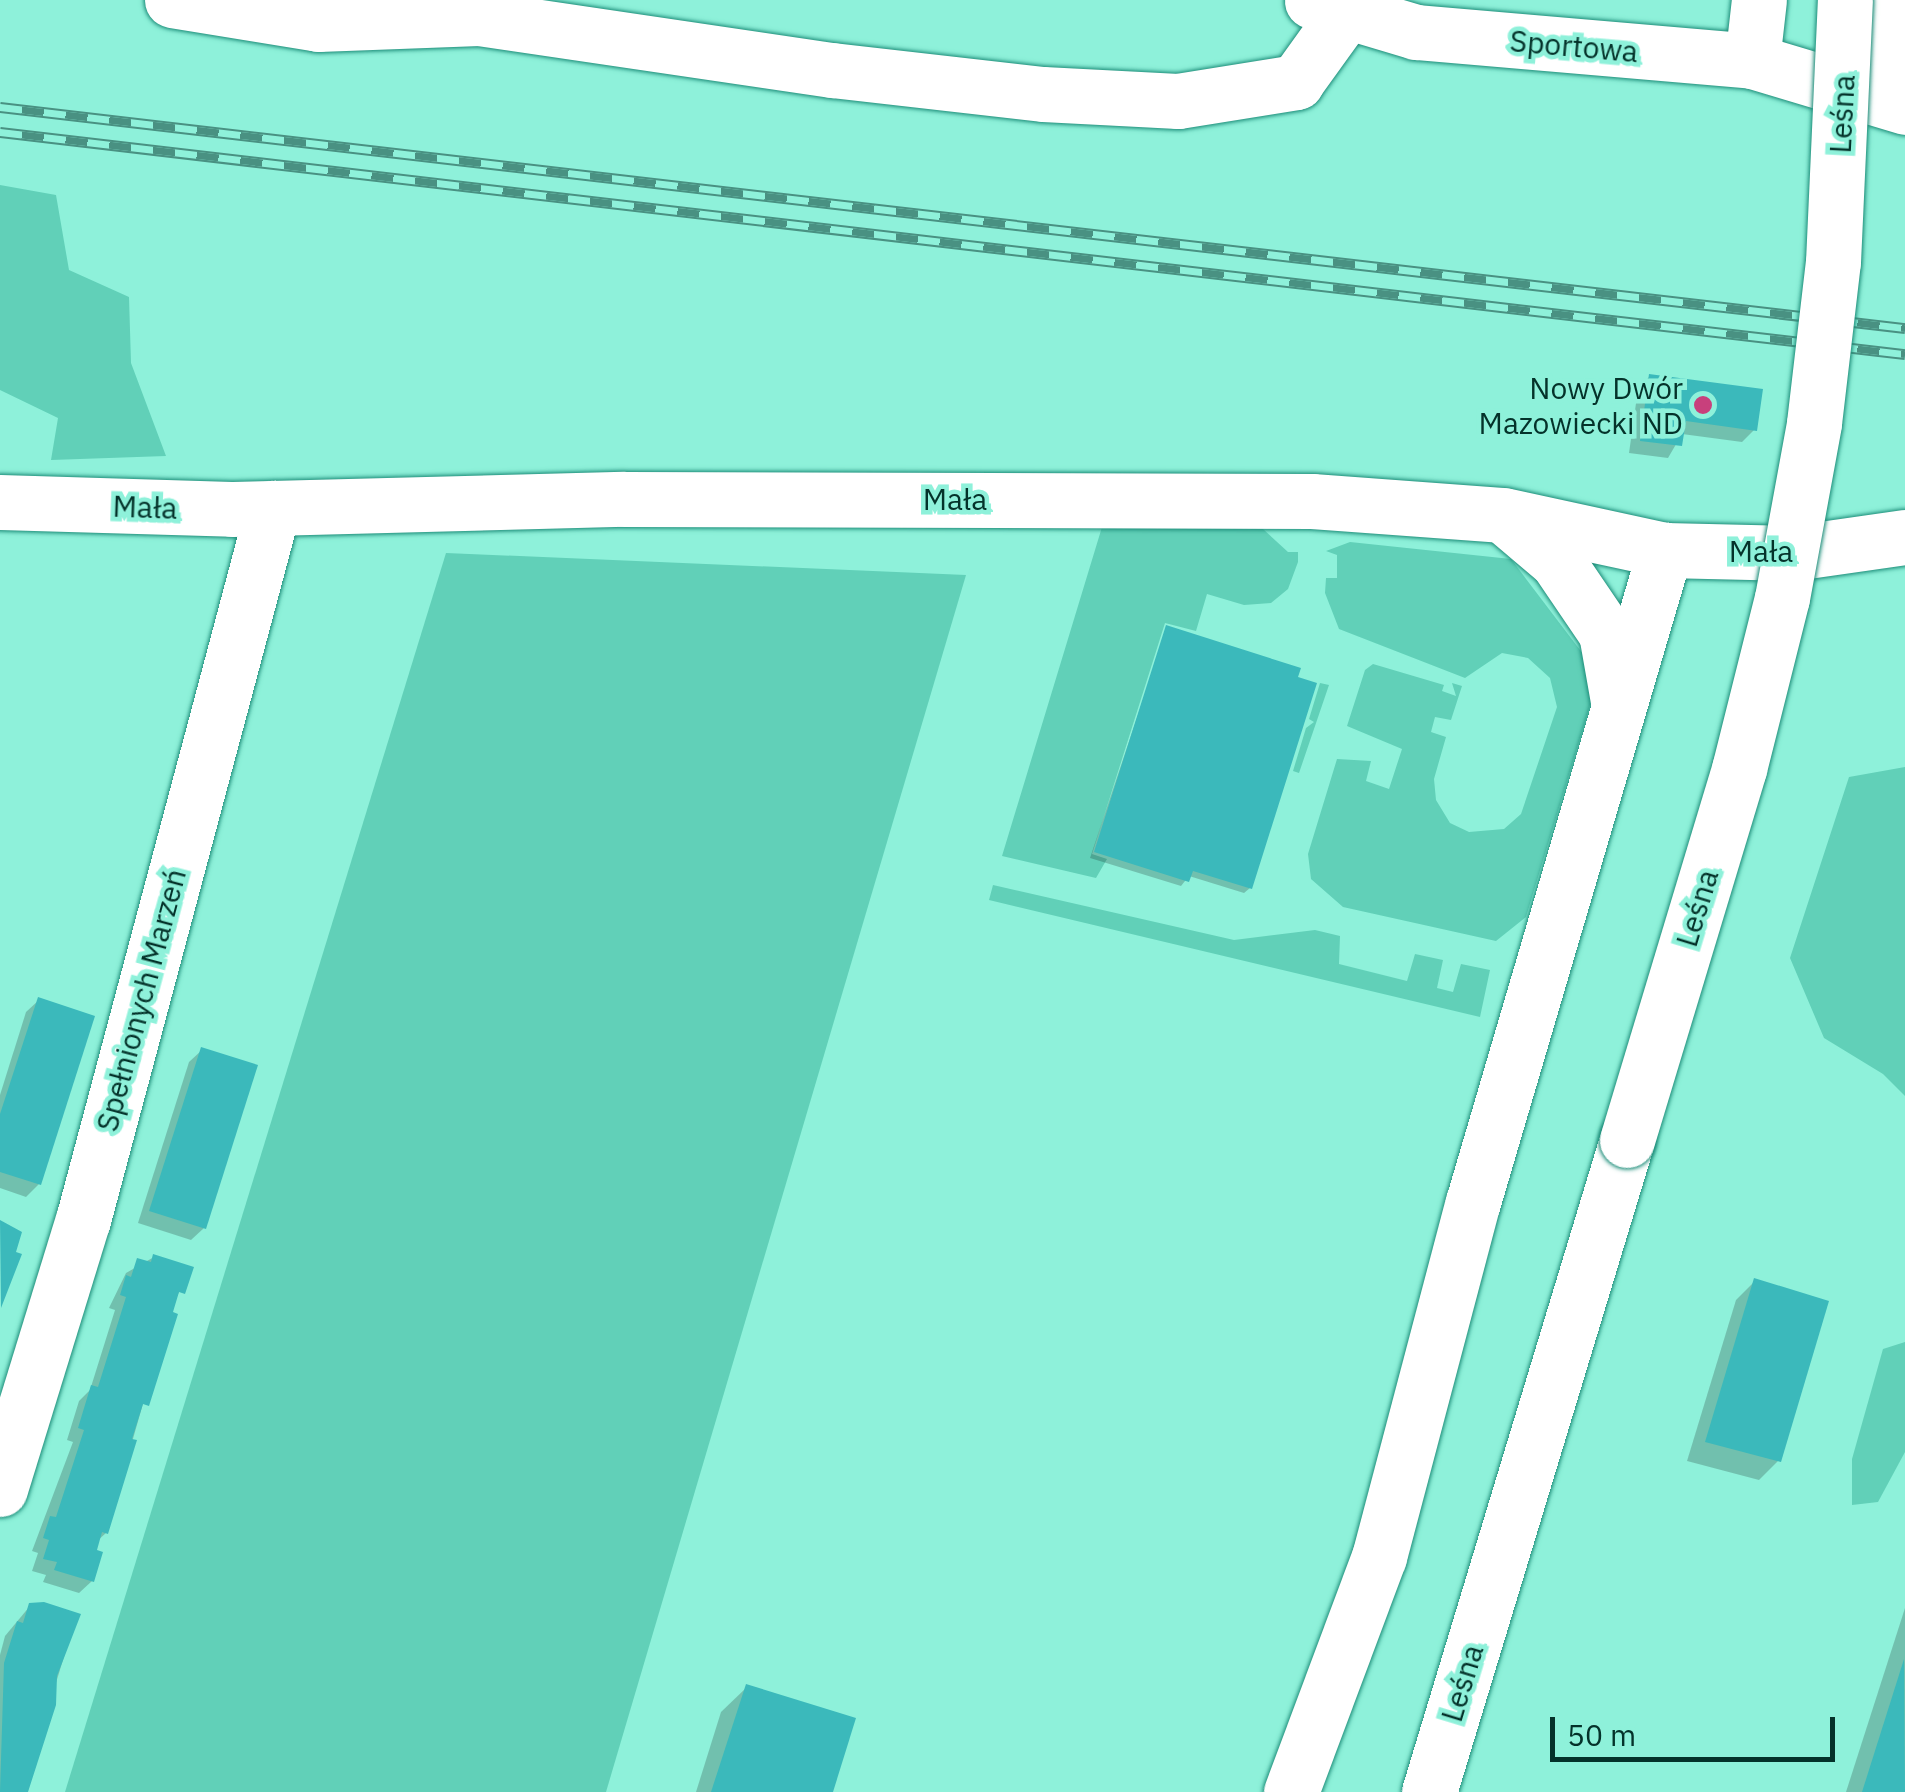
<!DOCTYPE html>
<meta charset="utf-8">
<style>
body{margin:0}
#map{position:relative;width:1905px;height:1792px;overflow:hidden;background:#8ef1da;font-family:"IBM Plex Sans",sans-serif}
div>[style]{position:absolute}
[style*='--x']{left:calc(var(--x)*1px);top:calc(var(--y)*1px);width:calc(var(--w)*1px);rotate:calc(var(--a)*1deg)}
.green>*{inset:0;background:#61d0b8}
.shadow>*{inset:0;background:#0003}
.building>*{inset:0;background:#3bb9bb}
.roads{filter:drop-shadow(0 0 2px #1d8d79) drop-shadow(0 0 2px #1d8d79)}
.minor>*{height:55px;margin:-27.5px;padding:0 27.5px;transform-origin:27.5px;border-radius:27.5px;background:#fff}
.rail>*{height:11px;margin-top:-5.5px;transform-origin:0;background:repeating-linear-gradient(90deg,#8ef1da 0 22px,#499182 0 44px);box-sizing:border-box;border-block:2px solid #499182}
.bridges{filter:drop-shadow(0 0 2px #1d8d79) drop-shadow(0 0 2px #1d8d79)}
.minor-bridge>*{height:55px;margin:-27.5px;padding:0 27.5px;transform-origin:27.5px;border-radius:27.5px;background:#fff}
.dots>*{width:28px;height:28px;translate:-50% -50%;box-sizing:border-box;border:5px solid #8ef1da;border-radius:50%}
span{translate:-50% -50%;white-space:nowrap;text-align:center;line-height:1.15;-webkit-text-stroke:9px #8ef1da;paint-order:stroke}
.street-label{font-size:30px;color:#04322a}
.poi-label{font-size:30px;color:#04322a}
.right{translate:-100% -50%;text-align:right}
.scale{position:absolute;left:1550px;top:1717px;width:285px;height:45px;box-sizing:border-box;border:5px solid #04322a;border-top:0;padding-left:12px;font-size:30px;line-height:35px;white-space:nowrap;color:#04322a;-webkit-text-stroke:8px #8ef1da;paint-order:stroke}
</style>
<div id="map">
<div class="green">
<i style="clip-path:polygon(0 185px,56px 195px,69px 270px,129px 297px,131px 363px,166px 456px,51px 460px,58px 418px,0 390px)"></i>
<i style="clip-path:polygon(1102px 527px,1263px 529px,1288px 552px,1298px 552px,1298px 562px,1288px 589px,1271px 603px,1244px 605px,1207px 594px,1196px 631px,1165px 623px,1092px 854px,1107px 859px,1096px 878px,1002px 856px)"></i>
<i style="clip-path:polygon(1350px 542px,1511px 559px,1599px 675px,1526px 917px,1496px 941px,1343px 907px,1311px 879px,1308px 854px,1337px 759px,1371px 761px,1366px 781px,1389px 789px,1402px 749px,1347px 726px,1365px 670px,1373px 664px,1444px 685px,1442px 691px,1456px 696px,1452px 683px,1462px 686px,1451px 720px,1435px 717px,1431px 732px,1446px 737px,1434px 779px,1436px 800px,1450px 823px,1469px 832px,1504px 829px,1521px 814px,1557px 707px,1550px 678px,1528px 658px,1502px 653px,1465px 678px,1339px 629px,1325px 593px,1326px 578px,1337px 578px,1337px 555px,1326px 551px)"></i>
<i style="clip-path:polygon(446px 553px,966px 575px,606px 1792px,65px 1792px)"></i>
<i style="clip-path:polygon(1320px 683px,1329px 685px,1299px 773px,1293px 771px,1306px 728px,1314px 722px,1309px 719px)"></i>
<i style="clip-path:polygon(1905px 767px,1905px 1096px,1883px 1074px,1824px 1038px,1790px 958px,1849px 777px)"></i>
<i style="clip-path:polygon(993px 885px,1234px 940px,1315px 930px,1340px 936px,1339px 964px,1407px 981px,1415px 954px,1443px 960px,1437px 988px,1453px 992px,1461px 964px,1490px 970px,1480px 1017px,989px 900px)"></i>
<i style="clip-path:polygon(1905px 1342px,1905px 1452px,1878px 1502px,1852px 1505px,1852px 1459px,1883px 1349px)"></i>
</div>
<div class="shadow">
<i style="clip-path:polygon(1650px 376px,1755px 429px,1742px 442px,1682px 434px,1668px 458px,1629px 453px,1638px 389px)"></i>
<i style="clip-path:polygon(1167px 628px,1250px 888px,1244px 893px,1189px 876px,1181px 886px,1090px 858px)"></i>
<i style="clip-path:polygon(39px 1000px,39px 1184px,26px 1197px,0 1188px,0 1095px,26px 1012px)"></i>
<i style="clip-path:polygon(202px 1050px,204px 1228px,191px 1240px,138px 1223px,189px 1062px)"></i>
<i style="clip-path:polygon(154px 1257px,190px 1269px,169px 1313px,106px 1533px,96px 1542px,92px 1581px,79px 1593px,43px 1582px,46px 1575px,32px 1571px,38px 1553px,32px 1551px,73px 1442px,67px 1440px,79px 1401px,90px 1390px,115px 1310px,109px 1308px,126px 1273px)"></i>
<i style="clip-path:polygon(1755px 1281px,1778px 1461px,1759px 1480px,1687px 1461px,1736px 1300px)"></i>
<i style="clip-path:polygon(30px 1606px,77px 1615px,22px 1792px,0 1792px,0 1655px,5px 1636px)"></i>
<i style="clip-path:polygon(1905px 1608px,1905px 1792px,1846px 1792px)"></i>
<i style="clip-path:polygon(747px 1687px,830px 1792px,696px 1792px,721px 1712px)"></i>
</div>
<div class="building">
<i style="clip-path:polygon(1649px 374px,1763px 389px,1757px 431px,1686px 421px,1682px 446px,1640px 441px)"></i>
<i style="clip-path:polygon(1166px 625px,1301px 668px,1298px 677px,1317px 683px,1252px 889px,1193px 871px,1189px 882px,1094px 852px)"></i>
<i style="clip-path:polygon(38px 997px,95px 1016px,41px 1185px,0 1172px,0 1114px)"></i>
<i style="clip-path:polygon(201px 1047px,258px 1065px,206px 1229px,149px 1211px)"></i>
<i style="clip-path:polygon(0 1220px,22px 1232px,16px 1252px,22px 1254px,1px 1308px)"></i>
<i style="clip-path:polygon(153px 1254px,194px 1267px,185px 1294px,179px 1292px,173px 1312px,178px 1314px,149px 1406px,143px 1404px,132px 1439px,137px 1440px,108px 1534px,102px 1532px,97px 1550px,103px 1552px,94px 1582px,54px 1570px,57px 1562px,43px 1559px,49px 1540px,43px 1538px,50px 1516px,56px 1517px,84px 1430px,78px 1428px,91px 1385px,98px 1387px,126px 1297px,120px 1295px,126px 1275px,131px 1277px,137px 1258px,151px 1262px)"></i>
<i style="clip-path:polygon(1754px 1278px,1829px 1301px,1781px 1462px,1705px 1442px)"></i>
<i style="clip-path:polygon(44px 1602px,81px 1614px,57px 1676px,56px 1705px,28px 1792px,0 1792px,4px 1663px,17px 1621px,23px 1623px,29px 1603px)"></i>
<i style="clip-path:polygon(1904px 1659px,1905px 1792px,1862px 1792px)"></i>
<i style="clip-path:polygon(746px 1684px,856px 1718px,833px 1792px,711px 1792px)"></i>
</div>
<div class="roads">
<div class="minor">
<i style="--x:172;--y:0;--w:148;--a:9.3"></i>
<i style="--x:318;--y:24;--w:161;--a:-2.1"></i>
<i style="--x:479;--y:18;--w:357;--a:8.4"></i>
<i style="--x:832;--y:70;--w:212;--a:6.5"></i>
<i style="--x:1043;--y:94;--w:135;--a:3"></i>
<i style="--x:1178;--y:101;--w:120;--a:-9.1"></i>
<i style="--x:1296;--y:82;--w:87;--a:-54.3"></i>
<i style="--x:1887;--y:0;--w:101;--a:87.7"></i>
<i style="--x:1312;--y:1;--w:109;--a:16.6"></i>
<i style="--x:1416;--y:32;--w:337;--a:4.9"></i>
<i style="--x:1752;--y:61;--w:160;--a:16.7"></i>
<i style="--x:1752;--y:61;--w:61;--a:-83.5"></i>
<i style="--x:0;--y:502;--w:232;--a:1.7"></i>
<i style="--x:232;--y:509;--w:392;--a:-1.5"></i>
<i style="--x:624;--y:499;--w:688;--a:0.17"></i>
<i style="--x:1312;--y:501;--w:192;--a:4.2"></i>
<i style="--x:1503;--y:515;--w:166;--a:12.2"></i>
<i style="--x:1665;--y:550;--w:128;--a:1.3"></i>
<i style="--x:1793;--y:553;--w:113;--a:-8.1"></i>
<i style="--x:1505;--y:517;--w:68;--a:40.2"></i>
<i style="--x:1557;--y:561;--w:87;--a:55.8"></i>
<i style="--x:1606;--y:633;--w:69;--a:80"></i>
<i style="--x:0;--y:1489;--w:282;--a:-72.9"></i>
<i style="--x:83;--y:1220;--w:737;--a:-75.06"></i>
<i style="--x:1291;--y:1792;--w:251;--a:-69.5"></i>
<i style="--x:1379;--y:1557;--w:367;--a:-75.2"></i>
<i style="--x:1473;--y:1202;--w:680;--a:-73.59"></i>
<i style="--x:1429;--y:1792;--w:681;--a:-73.11"></i>
</div>
</div>
<div class="rail">
<i style="--x:0;--y:107;--w:1918;--a:6.62"></i>
<i style="--x:0;--y:132;--w:1918;--a:6.65"></i>
</div>
<div class="bridges">
<div class="minor-bridge">
<i style="--x:1627;--y:1140;--w:388;--a:-73.2"></i>
<i style="--x:1739;--y:769;--w:176;--a:-75.9"></i>
<i style="--x:1782;--y:598;--w:178;--a:-79.6"></i>
<i style="--x:1814;--y:423;--w:162;--a:-83.3"></i>
<i style="--x:1833;--y:262;--w:262;--a:-87.4"></i>
</div>
</div>
<div class="dots">
<i style="left:1703px;top:405px;background:#c8407c"></i>
</div>
<div class="street-label">
<span style="left:1574px;top:46px;rotate:5deg">Sportowa</span>
<span style="left:1842px;top:114px;rotate:-87deg">Leśna</span>
<span style="left:955px;top:499px">Mała</span>
<span style="left:145px;top:507px;rotate:2deg">Mała</span>
<span style="left:1761px;top:551px">Mała</span>
<span style="left:1697px;top:908px;rotate:-73deg">Leśna</span>
<span style="left:141px;top:1000px;rotate:-75deg">Spełnionych Marzeń</span>
<span style="left:1462px;top:1683px;rotate:-73deg">Leśna</span>
</div>
<div class="poi-label">
<span class="right" style="left:1683px;top:405px">Nowy Dwór<br>Mazowiecki ND</span>
</div>
<div class="scale">50 m</div>
</div>
